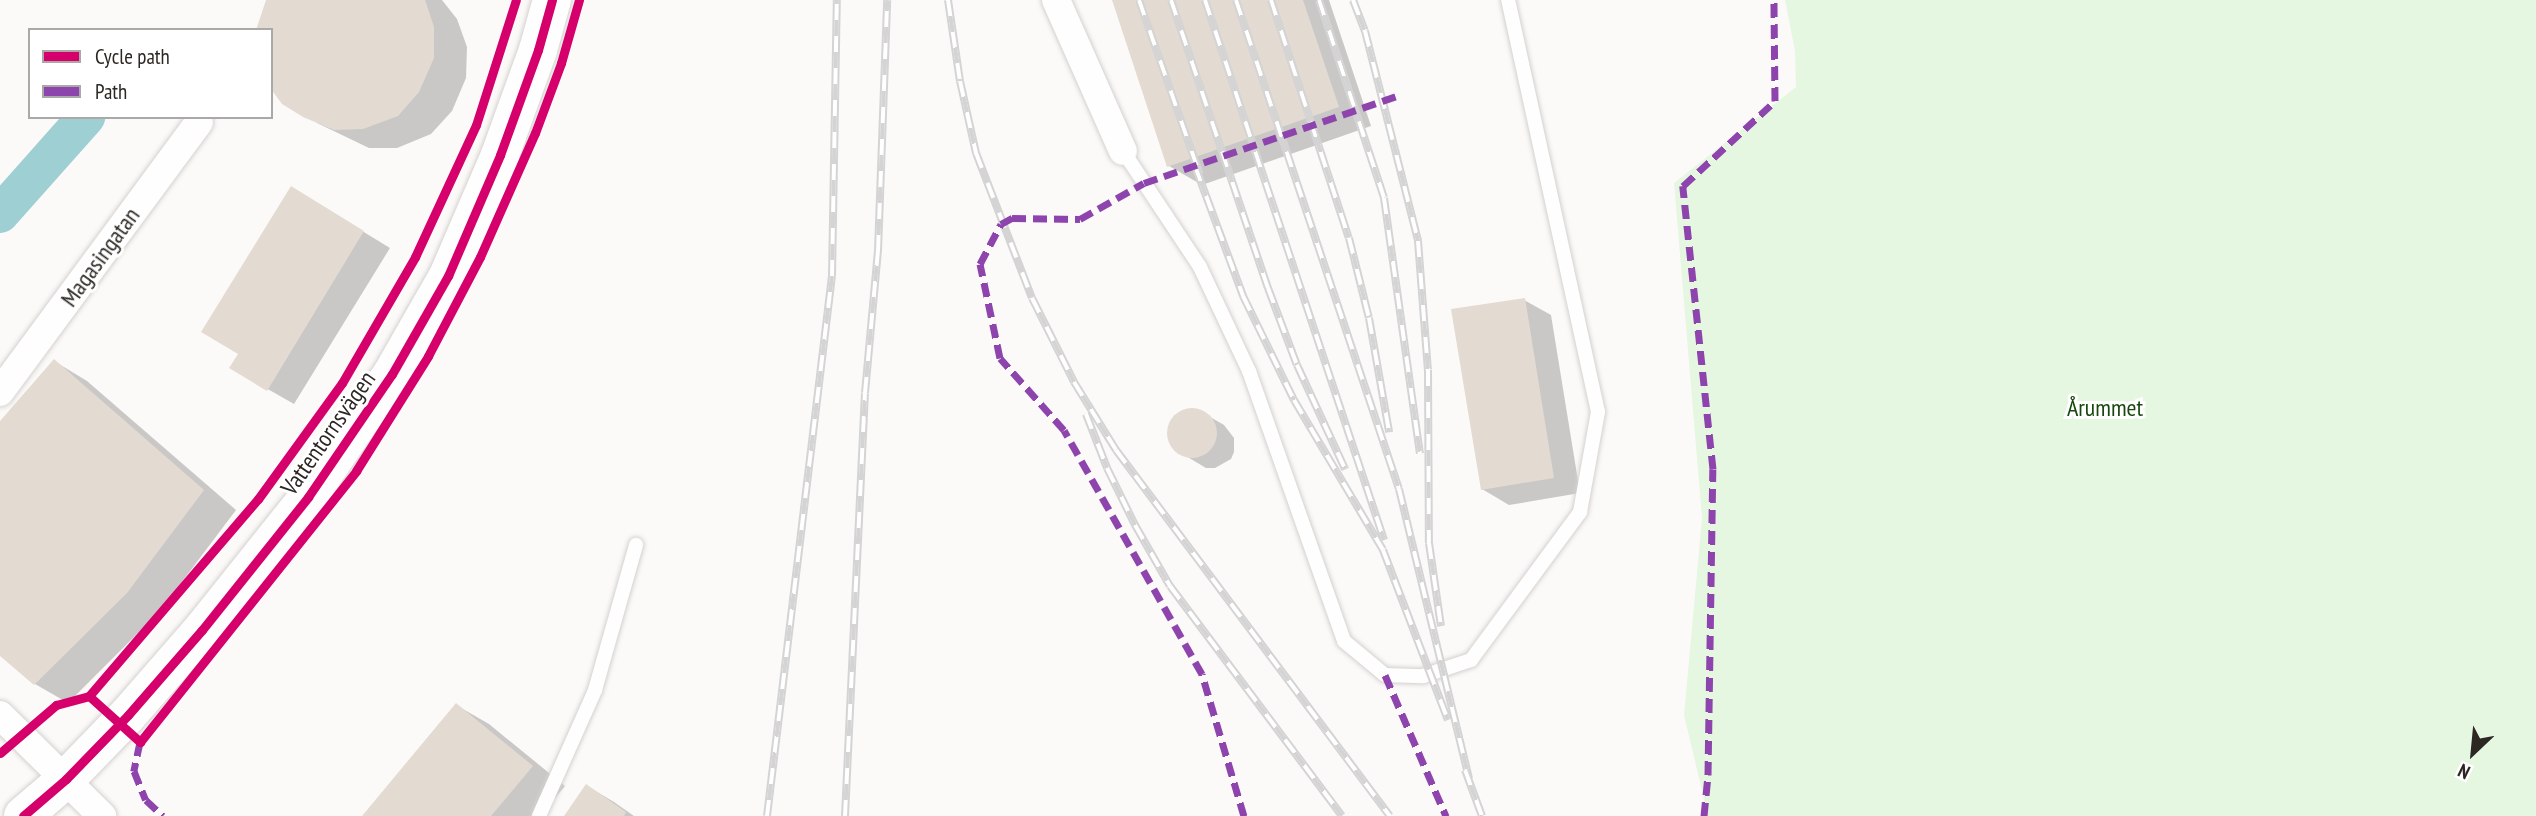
<!DOCTYPE html>
<meta charset="utf-8">
<style>
body{margin:0}
#map{position:relative;width:2536px;height:816px;overflow:hidden;background:#fcfaf9;font-family:"PT Sans Narrow",sans-serif}
div>[style]{position:absolute}
[style*='--x']{left:calc(var(--x)*1px);top:calc(var(--y)*1px);width:calc(var(--w)*1px);rotate:calc(var(--a)*1deg)}
.green>*{inset:0;background:#e5f6e1}
.shadow>*{inset:0;background:#0003}
.canal>*{height:38px;margin:-19px;padding:0 19px;transform-origin:19px;border-radius:19px;background:#9ecfd2}
.building>*{inset:0;background:#e3dad2}
.round{border-radius:50%}
.roads{filter:drop-shadow(0 0 2px #d4d1ce) drop-shadow(0 0 2px #d4d1ce)}
.lane>*{height:14px;margin:-7px;padding:0 7px;transform-origin:7px;border-radius:7px;background:#fffefe}
.street>*{height:28px;margin:-14px;padding:0 14px;transform-origin:14px;border-radius:14px;background:#fffefe}
.secondary>*{height:38px;margin:-19px;padding:0 19px;transform-origin:19px;border-radius:19px;background:#fffefe}
.rail>*{height:8px;margin-top:-4px;transform-origin:0;background:repeating-linear-gradient(90deg,#fff 0 16px,#d5d4d4 0 32px);box-sizing:border-box;border-block:2px solid #d5d4d4}
.quiet>*{height:7px;margin-top:-3.5px;transform-origin:0;background:repeating-linear-gradient(90deg,#8e44ad 0 14px,transparent 0 21px)}
.cycleway>*{height:9px;margin:-4.5px;padding:0 4.5px;transform-origin:4.5px;border-radius:4.5px;background:#d6006c}
span{translate:-50% -50%;white-space:nowrap;text-align:center;line-height:1.15;-webkit-text-stroke:6px #fff;paint-order:stroke}
.street-label{font-size:24px;color:#2c2723}
.park-label{font-size:24px;color:#18480f}
.legend{position:absolute;left:28px;top:28px;width:245px;height:91px;box-sizing:border-box;background:#fff;border:2px solid #aba9a7;margin:0;padding:9px 12px;list-style:none;font-size:21px;color:#2c2723}
.legend li{display:flex;align-items:center;gap:14px;height:35px}
.legend b{width:35px;border:2px solid #aba9a7}
.north{position:absolute;left:2438px;top:718px;width:70px;height:70px;-webkit-text-stroke:5px #fff;paint-order:stroke;rotate:206deg;font-size:19px;font-weight:700;line-height:28px;text-align:center;color:#2c2723}
.north::after{content:'';display:block;margin:auto;width:24px;height:32px;background:#2c2723;clip-path:polygon(50% 0,100% 100%,50% 72%,0 100%)}
</style>
<div id="map">
<div class="green">
<i style="clip-path:polygon(1785px 0,2536px 0,2536px 816px,1708px 816px,1684px 715px,1702px 518px,1674px 183px,1796px 87px,1795px 51px)"></i>
</div>
<div class="shadow">
<i style="clip-path:polygon(268px 0,442px 0,457px 19px,467px 47px,466px 78px,452px 111px,431px 134px,397px 148px,369px 148px,317px 123px,271px 30px)"></i>
<i style="clip-path:polygon(1113px 0,1329px 0,1371px 126px,1202px 185px,1169px 166px)"></i>
<i style="clip-path:polygon(318px 204px,390px 248px,294px 404px,231px 368px)"></i>
<i style="clip-path:polygon(1524px 300px,1551px 315px,1580px 493px,1509px 505px,1482px 489px)"></i>
<i style="clip-path:polygon(54px 361px,87px 381px,236px 510px,160px 611px,68px 703px,35px 684px,0 654px,0 424px)"></i>
<i style="clip-path:polygon(1189px 410px,1205px 414px,1224px 425px,1234px 438px,1234px 452px,1231px 459px,1215px 468px,1206px 468px,1174px 449px,1168px 434px,1176px 416px)"></i>
<i style="clip-path:polygon(456px 705px,489px 724px,565px 786px,540px 816px,364px 816px)"></i>
<i style="clip-path:polygon(587px 786px,614px 802px,634px 816px,566px 816px)"></i>
</div>
<div class="canal">
<i style="--x:0;--y:214;--w:130;--a:-48.4"></i>
</div>
<div class="building">
<i style="clip-path:polygon(266px 0,425px 0,434px 27px,434px 58px,419px 92px,398px 116px,363px 129px,334px 130px,303px 117px,282px 104px,271px 89px,271px 30px,256px 30px)"></i>
<i style="clip-path:polygon(1112px 0,1303px 0,1339px 107px,1167px 167px)"></i>
<i style="clip-path:polygon(291px 186px,364px 231px,267px 391px,229px 368px,238px 354px,201px 332px)"></i>
<i style="clip-path:polygon(1525px 298px,1554px 478px,1481px 490px,1451px 309px)"></i>
<i style="clip-path:polygon(54px 359px,204px 490px,127px 593px,34px 685px,0 656px,0 421px)"></i>
<i class="round" style="left:1167px;top:408px;width:50px;height:50px"></i>
<i style="clip-path:polygon(456px 703px,533px 766px,491px 816px,362px 816px)"></i>
<i style="clip-path:polygon(586px 784px,626px 812px,624px 816px,564px 816px)"></i>
</div>
<div class="roads">
<div class="lane">
<i style="--x:1123;--y:151;--w:139;--a:56.4"></i>
<i style="--x:1200;--y:267;--w:115;--a:64.8"></i>
<i style="--x:1249;--y:371;--w:286;--a:70.6"></i>
<i style="--x:1344;--y:641;--w:53;--a:39.7"></i>
<i style="--x:1385;--y:675;--w:38;--a:2"></i>
<i style="--x:1423;--y:676;--w:51;--a:-18.4"></i>
<i style="--x:1471;--y:660;--w:184;--a:-53.6"></i>
<i style="--x:1580;--y:512;--w:102;--a:-79.8"></i>
<i style="--x:1598;--y:412;--w:422;--a:-102.3"></i>
<i style="--x:539;--y:816;--w:138;--a:-66"></i>
<i style="--x:595;--y:690;--w:151;--a:-74.2"></i>
</div>
<div class="street">
<i style="--x:1056;--y:0;--w:165;--a:66.1"></i>
<i style="--x:0;--y:392;--w:335;--a:-53.6"></i>
<i style="--x:0;--y:715;--w:144;--a:44.7"></i>
</div>
<div class="secondary">
<i style="--x:23;--y:816;--w:57;--a:-40.7"></i>
<i style="--x:66;--y:779;--w:89;--a:-45.9"></i>
<i style="--x:128;--y:715;--w:113;--a:-49"></i>
<i style="--x:202;--y:630;--w:170;--a:-51.4"></i>
<i style="--x:308;--y:497;--w:149;--a:-55.7"></i>
<i style="--x:392;--y:374;--w:113;--a:-60.3"></i>
<i style="--x:448;--y:276;--w:132;--a:-66.7"></i>
<i style="--x:500;--y:155;--w:112;--a:-70.1"></i>
<i style="--x:538;--y:50;--w:52;--a:-74.4"></i>
</div>
</div>
<div class="rail">
<i style="--x:948;--y:0;--w:82;--a:81.6"></i>
<i style="--x:960;--y:81;--w:74;--a:77.5"></i>
<i style="--x:976;--y:153;--w:155;--a:68.9"></i>
<i style="--x:1032;--y:298;--w:94;--a:63.4"></i>
<i style="--x:1074;--y:382;--w:80;--a:58.3"></i>
<i style="--x:1116;--y:450;--w:457;--a:53.2"></i>
<i style="--x:1139;--y:0;--w:185;--a:70.8"></i>
<i style="--x:1171;--y:0;--w:304;--a:71.4"></i>
<i style="--x:1268;--y:288;--w:82;--a:69.4"></i>
<i style="--x:1297;--y:365;--w:115;--a:65.2"></i>
<i style="--x:1205;--y:0;--w:569;--a:71.66"></i>
<i style="--x:1236;--y:0;--w:515;--a:71.57"></i>
<i style="--x:1399;--y:489;--w:298;--a:76.4"></i>
<i style="--x:1271;--y:0;--w:250;--a:71.9"></i>
<i style="--x:1349;--y:238;--w:82;--a:76"></i>
<i style="--x:1369;--y:318;--w:116;--a:80"></i>
<i style="--x:1319;--y:0;--w:208;--a:71.8"></i>
<i style="--x:1384;--y:198;--w:258;--a:82"></i>
<i style="--x:1353;--y:0;--w:33;--a:69"></i>
<i style="--x:1365;--y:31;--w:217;--a:75.8"></i>
<i style="--x:1418;--y:241;--w:129;--a:85.6"></i>
<i style="--x:1428;--y:370;--w:173;--a:89.7"></i>
<i style="--x:1429;--y:543;--w:84;--a:81.8"></i>
<i style="--x:1195;--y:166;--w:139;--a:69.7"></i>
<i style="--x:1243;--y:296;--w:116;--a:63.9"></i>
<i style="--x:1294;--y:400;--w:174;--a:59.3"></i>
<i style="--x:1383;--y:550;--w:182;--a:69.1"></i>
<i style="--x:1086;--y:414;--w:58;--a:68.7"></i>
<i style="--x:1107;--y:468;--w:64;--a:63.8"></i>
<i style="--x:1135;--y:525;--w:70;--a:60.2"></i>
<i style="--x:1170;--y:586;--w:287;--a:53.2"></i>
<i style="--x:1465;--y:770;--w:49;--a:69.7"></i>
<i style="--x:767;--y:816;--w:544;--a:-83.14"></i>
<i style="--x:832;--y:276;--w:276;--a:-89"></i>
<i style="--x:845;--y:816;--w:423;--a:-87.3"></i>
<i style="--x:865;--y:393;--w:143;--a:-84.8"></i>
<i style="--x:878;--y:251;--w:251;--a:-87.9"></i>
</div>
<div class="quiet">
<i style="--x:1385;--y:675;--w:154;--a:66.6"></i>
<i style="--x:140;--y:742;--w:30;--a:102"></i>
<i style="--x:134;--y:771;--w:31;--a:68"></i>
<i style="--x:146;--y:800;--w:23;--a:43"></i>
<i style="--x:1244;--y:816;--w:148;--a:-106.5"></i>
<i style="--x:1202;--y:674;--w:280;--a:-119.5"></i>
<i style="--x:1064;--y:430;--w:96;--a:-131.6"></i>
<i style="--x:1000;--y:358;--w:96;--a:-102"></i>
<i style="--x:980;--y:264;--w:45;--a:-62.3"></i>
<i style="--x:1001;--y:224;--w:13;--a:-29"></i>
<i style="--x:1012;--y:218;--w:68;--a:0.8"></i>
<i style="--x:1080;--y:219;--w:73;--a:-29.4"></i>
<i style="--x:1144;--y:183;--w:273;--a:-19"></i>
<i style="--x:1704;--y:816;--w:41;--a:-84.4"></i>
<i style="--x:1708;--y:775;--w:306;--a:-89.1"></i>
<i style="--x:1713;--y:469;--w:285;--a:-96.1"></i>
<i style="--x:1683;--y:186;--w:125;--a:-42.7"></i>
<i style="--x:1775;--y:101;--w:101;--a:-90.6"></i>
</div>
<div class="cycleway">
<i style="--x:89;--y:696;--w:69;--a:42"></i>
<i style="--x:140;--y:742;--w:347;--a:-51.4"></i>
<i style="--x:356;--y:471;--w:136;--a:-57.9"></i>
<i style="--x:428;--y:356;--w:112;--a:-62.3"></i>
<i style="--x:480;--y:257;--w:136;--a:-66.1"></i>
<i style="--x:535;--y:133;--w:75;--a:-69.6"></i>
<i style="--x:561;--y:63;--w:66;--a:-74.1"></i>
<i style="--x:0;--y:753;--w:74;--a:-40.6"></i>
<i style="--x:56;--y:705;--w:34;--a:-15"></i>
<i style="--x:89;--y:696;--w:260;--a:-49.4"></i>
<i style="--x:258;--y:499;--w:143;--a:-54.1"></i>
<i style="--x:342;--y:383;--w:146;--a:-59.9"></i>
<i style="--x:415;--y:257;--w:145;--a:-65.2"></i>
<i style="--x:476;--y:125;--w:131;--a:-72.3"></i>
<i style="--x:23;--y:816;--w:57;--a:-40.7"></i>
<i style="--x:66;--y:779;--w:89;--a:-45.9"></i>
<i style="--x:128;--y:715;--w:113;--a:-49"></i>
<i style="--x:202;--y:630;--w:170;--a:-51.4"></i>
<i style="--x:308;--y:497;--w:149;--a:-55.7"></i>
<i style="--x:392;--y:374;--w:113;--a:-60.3"></i>
<i style="--x:448;--y:276;--w:132;--a:-66.7"></i>
<i style="--x:500;--y:155;--w:112;--a:-70.1"></i>
<i style="--x:538;--y:50;--w:52;--a:-74.4"></i>
</div>
<div class="street-label">
<span style="left:100px;top:257px;rotate:-54deg">Magasingatan</span>
<span style="left:328px;top:433px;rotate:-55deg">Vattentornsvägen</span>
</div>
<div class="park-label">
<span style="left:2105px;top:408px">Årummet</span>
</div>
<ul class="legend">
<li><b style="height:9px;background:#d6006c"></b>Cycle path</li>
<li><b style="height:9px;background:#8e44ad"></b>Path</li>
</ul>
<div class="north">N</div>
</div>
